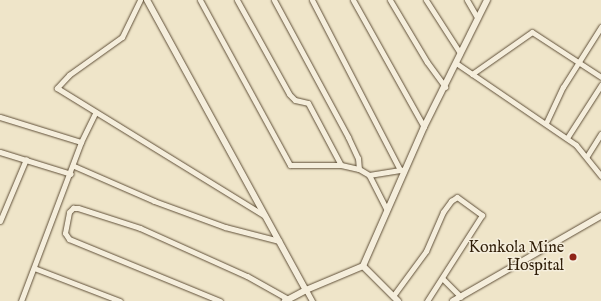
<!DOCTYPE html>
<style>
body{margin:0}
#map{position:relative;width:601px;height:301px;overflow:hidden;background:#efe5c9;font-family:"IM FELL English",serif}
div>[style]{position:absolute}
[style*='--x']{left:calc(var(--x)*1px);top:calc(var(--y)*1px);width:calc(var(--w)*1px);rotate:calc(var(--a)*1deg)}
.roads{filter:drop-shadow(0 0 1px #5f4f38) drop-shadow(0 0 1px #5f4f38)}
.minor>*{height:5px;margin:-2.5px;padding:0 2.5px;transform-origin:2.5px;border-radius:2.5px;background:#f5eedc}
.tertiary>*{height:6px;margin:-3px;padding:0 3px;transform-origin:3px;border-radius:3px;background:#f5eedc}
.dots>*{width:11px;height:11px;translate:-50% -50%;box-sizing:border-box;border:2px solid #f5eedc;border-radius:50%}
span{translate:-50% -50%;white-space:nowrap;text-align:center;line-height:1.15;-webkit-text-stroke:3px #f5eedc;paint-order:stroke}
.poi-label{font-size:16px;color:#2f1d07}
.right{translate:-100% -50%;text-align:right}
</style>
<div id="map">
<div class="roads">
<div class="minor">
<i style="--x:140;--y:0;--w:41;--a:115.9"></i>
<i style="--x:122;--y:37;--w:65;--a:144.4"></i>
<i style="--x:69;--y:75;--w:18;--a:133"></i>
<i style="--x:57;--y:88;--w:244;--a:31.6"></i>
<i style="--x:200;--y:0;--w:188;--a:61.4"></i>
<i style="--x:290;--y:165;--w:51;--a:0"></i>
<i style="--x:341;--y:165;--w:18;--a:13"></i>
<i style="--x:359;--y:169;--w:12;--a:31"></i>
<i style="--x:369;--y:175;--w:39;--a:63"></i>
<i style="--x:237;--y:0;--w:107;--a:61"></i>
<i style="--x:289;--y:94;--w:8;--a:45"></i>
<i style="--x:295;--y:100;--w:13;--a:13"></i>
<i style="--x:308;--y:103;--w:70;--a:62"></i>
<i style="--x:274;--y:0;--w:156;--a:61.6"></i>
<i style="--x:348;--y:137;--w:23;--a:65"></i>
<i style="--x:358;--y:158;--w:11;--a:85"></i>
<i style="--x:312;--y:0;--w:191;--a:62.6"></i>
<i style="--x:353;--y:0;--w:145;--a:60.8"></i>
<i style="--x:390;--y:0;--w:72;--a:59.2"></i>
<i style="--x:427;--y:62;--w:31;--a:54"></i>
<i style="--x:426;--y:0;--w:63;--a:57.3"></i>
<i style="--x:467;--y:0;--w:20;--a:60"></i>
<i style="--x:456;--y:63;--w:145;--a:34.3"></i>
<i style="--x:576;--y:145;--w:40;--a:51"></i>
<i style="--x:472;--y:74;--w:73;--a:-35"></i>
<i style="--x:532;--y:32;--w:82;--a:33.1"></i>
<i style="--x:0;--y:117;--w:85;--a:17.2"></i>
<i style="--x:546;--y:123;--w:40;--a:-65"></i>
<i style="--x:563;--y:87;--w:71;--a:-57.7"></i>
<i style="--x:567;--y:138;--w:63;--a:-57.3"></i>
<i style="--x:0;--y:152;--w:74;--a:17.2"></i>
<i style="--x:587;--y:156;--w:26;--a:-58"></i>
<i style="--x:74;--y:166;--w:87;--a:23.6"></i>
<i style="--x:154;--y:201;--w:76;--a:20.1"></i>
<i style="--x:225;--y:227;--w:56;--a:14.5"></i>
<i style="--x:369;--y:175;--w:33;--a:-9"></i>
<i style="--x:0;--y:221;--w:67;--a:-67.2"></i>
<i style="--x:34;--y:268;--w:92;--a:21"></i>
<i style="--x:443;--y:279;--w:25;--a:45"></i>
<i style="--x:306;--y:290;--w:13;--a:61"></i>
<i style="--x:393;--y:296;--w:56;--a:-53.7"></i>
<i style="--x:426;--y:251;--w:43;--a:-66.4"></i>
<i style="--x:443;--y:212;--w:14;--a:-54"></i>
<i style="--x:451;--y:201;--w:7;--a:-34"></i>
<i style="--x:457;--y:197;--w:31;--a:36"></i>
<i style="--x:482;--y:215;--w:102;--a:122.6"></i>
<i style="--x:21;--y:301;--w:170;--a:-69.3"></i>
<i style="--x:81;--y:142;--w:32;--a:-64"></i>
<i style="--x:220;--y:301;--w:163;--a:-157.7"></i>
<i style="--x:69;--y:239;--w:7;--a:-124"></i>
<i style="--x:65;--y:233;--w:21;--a:-79"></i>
<i style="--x:69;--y:212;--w:6;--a:-45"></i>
<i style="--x:73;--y:208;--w:5;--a:0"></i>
<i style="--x:78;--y:208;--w:65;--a:17.9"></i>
<i style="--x:140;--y:228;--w:117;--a:24.2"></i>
<i style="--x:247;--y:276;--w:47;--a:29.3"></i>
</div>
<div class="tertiary">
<i style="--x:147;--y:0;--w:331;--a:61.3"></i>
<i style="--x:306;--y:290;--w:24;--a:152"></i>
<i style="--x:306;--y:290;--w:62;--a:-22.8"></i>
<i style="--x:398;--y:301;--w:49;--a:-135"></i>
<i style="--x:363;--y:266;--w:152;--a:-66.3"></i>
<i style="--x:424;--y:127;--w:142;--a:-63.6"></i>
<i style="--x:453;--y:301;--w:171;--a:-29.9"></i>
</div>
</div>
<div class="dots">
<i style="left:573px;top:257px;background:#8f2418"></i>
</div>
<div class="poi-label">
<span class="right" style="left:564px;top:257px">Konkola Mine<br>Hospital</span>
</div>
</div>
